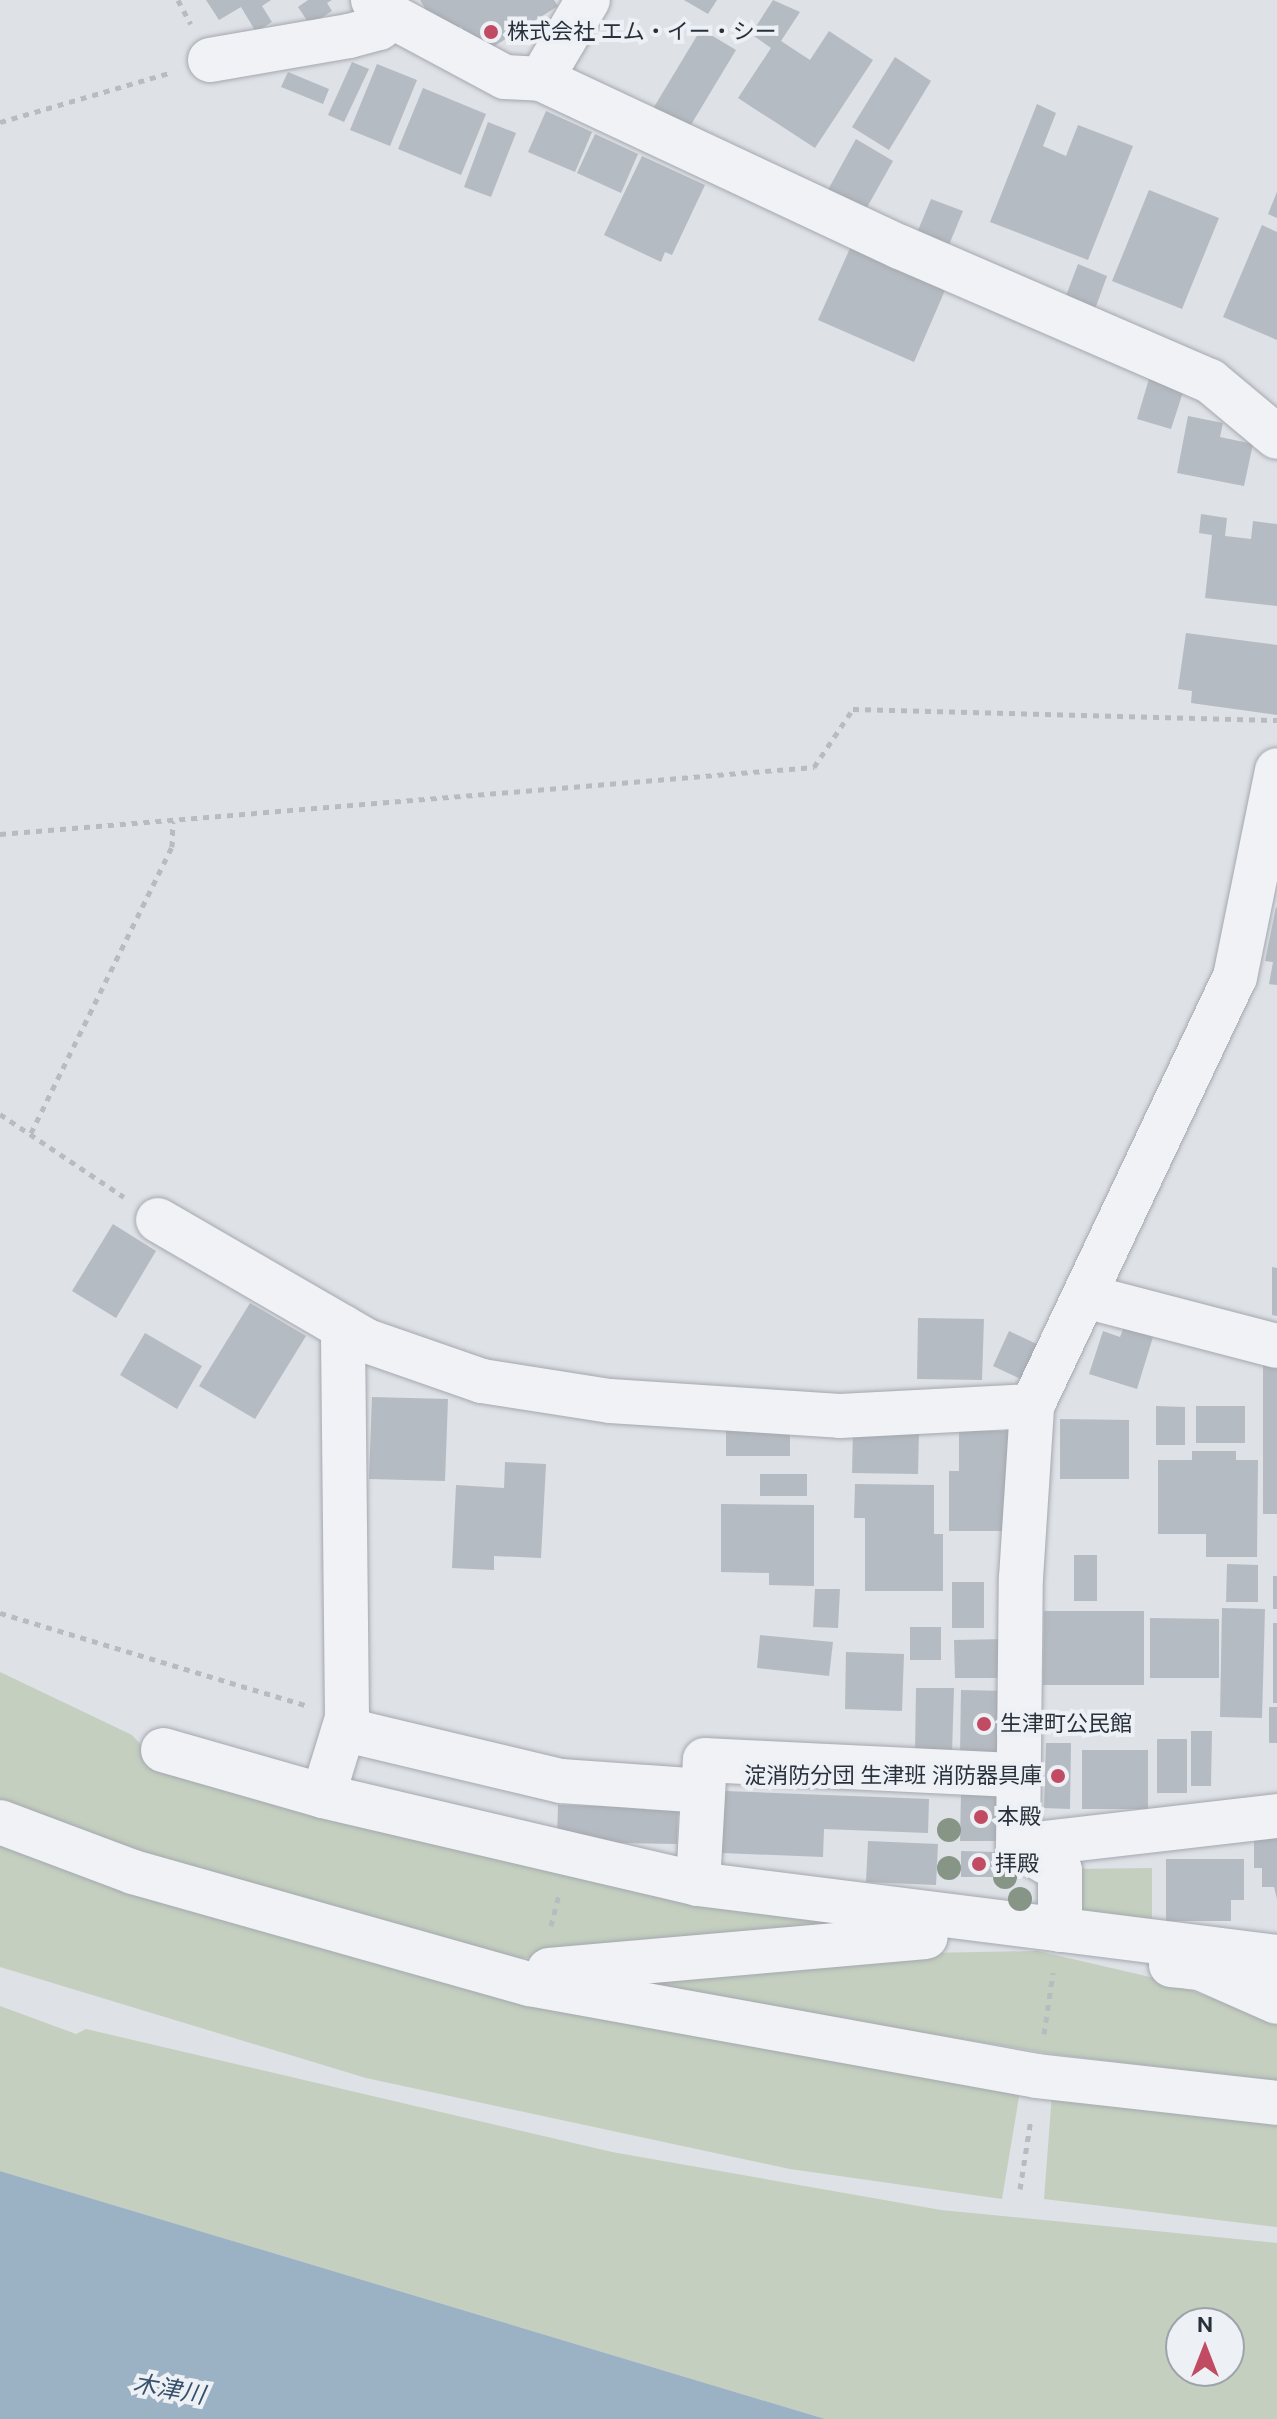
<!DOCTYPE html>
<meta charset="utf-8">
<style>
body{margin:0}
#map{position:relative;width:1277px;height:2419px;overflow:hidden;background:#dee1e6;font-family:"DM Sans","Noto Sans JP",sans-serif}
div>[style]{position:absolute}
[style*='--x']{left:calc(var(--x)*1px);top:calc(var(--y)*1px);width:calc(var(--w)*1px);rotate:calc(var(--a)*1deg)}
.green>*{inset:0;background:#c4cfbf}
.water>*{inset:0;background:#9bb1c4}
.building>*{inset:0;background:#b5bbc2}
.path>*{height:5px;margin-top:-2.5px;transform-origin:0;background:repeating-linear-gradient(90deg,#b8bcc1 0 6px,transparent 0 12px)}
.roads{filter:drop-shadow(0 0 2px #a4a8af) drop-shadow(0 0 2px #a4a8af)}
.minor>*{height:44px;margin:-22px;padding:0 22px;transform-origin:22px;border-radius:22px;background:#f0f2f5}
.trees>*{width:24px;height:24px;margin:-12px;border-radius:50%;background:#869586}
.dots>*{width:22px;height:22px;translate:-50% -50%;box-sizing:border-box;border:4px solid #edf0f4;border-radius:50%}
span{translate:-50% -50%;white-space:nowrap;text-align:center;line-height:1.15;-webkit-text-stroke:8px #edf0f4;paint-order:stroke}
.poi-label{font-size:22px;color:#28303b}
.left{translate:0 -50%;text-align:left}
.right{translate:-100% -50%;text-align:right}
.water-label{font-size:24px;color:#36516c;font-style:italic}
.north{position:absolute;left:1165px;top:2307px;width:80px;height:80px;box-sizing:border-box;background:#edf0f4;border:2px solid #9ea3aa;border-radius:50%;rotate:0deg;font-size:22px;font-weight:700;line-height:32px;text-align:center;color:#28303b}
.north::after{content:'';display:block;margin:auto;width:28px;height:36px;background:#c24b64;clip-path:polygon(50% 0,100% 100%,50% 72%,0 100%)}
</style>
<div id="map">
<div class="green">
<i style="clip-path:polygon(0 1672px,132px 1735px,157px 1762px,884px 1925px,502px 1960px,147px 1861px,0 1806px)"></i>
<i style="clip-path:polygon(0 1838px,1022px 2079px,1002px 2199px,790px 2169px,366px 2078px,0 1967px)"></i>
<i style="clip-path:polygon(1152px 1868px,1152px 1930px,1073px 1916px,1073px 1869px)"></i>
<i style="clip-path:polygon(1038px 1951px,1163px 1980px,1277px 2022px,1277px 2081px,1059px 2055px,617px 1983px,924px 1953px)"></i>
<i style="clip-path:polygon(evenodd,0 2006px,76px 2034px,86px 2029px,612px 2152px,941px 2210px,1277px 2243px,1277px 2419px,825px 2419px,0 2171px,0 2006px,1181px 2323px,1229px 2323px,1229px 2371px,1181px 2371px,1181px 2323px)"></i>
<i style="clip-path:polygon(1052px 2094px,1277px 2120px,1277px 2227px,1044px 2199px)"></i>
</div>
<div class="water">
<i style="clip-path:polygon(0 2171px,825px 2419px,0 2419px)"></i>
</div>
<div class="building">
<i style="clip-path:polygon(206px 0,271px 0,262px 6px,272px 22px,256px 32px,241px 7px,219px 20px)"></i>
<i style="clip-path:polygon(308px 0,332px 0,327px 3px,332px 11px,310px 25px,298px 7px)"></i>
<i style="clip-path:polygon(420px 0,554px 0,558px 6px,480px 55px,461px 26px,443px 37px)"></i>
<i style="clip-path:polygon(684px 0,717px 0,708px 14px)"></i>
<i style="clip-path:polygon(773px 0,800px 12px,781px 41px,810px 60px,829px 31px,873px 60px,815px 148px,738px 98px,771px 48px,751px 34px)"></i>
<i style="clip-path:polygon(701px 29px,736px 50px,683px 138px,648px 117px)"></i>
<i style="clip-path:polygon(895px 57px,931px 81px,889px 150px,852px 127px)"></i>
<i style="clip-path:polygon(352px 62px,369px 69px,344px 122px,328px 115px)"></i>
<i style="clip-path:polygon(377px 64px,417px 80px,390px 146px,350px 130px)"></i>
<i style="clip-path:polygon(288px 72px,329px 89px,323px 104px,281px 87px)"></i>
<i style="clip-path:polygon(423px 88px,486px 114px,461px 175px,398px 149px)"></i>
<i style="clip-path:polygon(1037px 104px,1056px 113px,1043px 146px,1066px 156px,1078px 125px,1133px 146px,1088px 260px,990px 222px)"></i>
<i style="clip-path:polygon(546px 111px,592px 132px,575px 172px,528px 152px)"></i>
<i style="clip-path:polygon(488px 122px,516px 133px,491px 197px,464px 187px)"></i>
<i style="clip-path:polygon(595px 134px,638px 154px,621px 193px,577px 173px)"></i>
<i style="clip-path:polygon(856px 139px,893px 161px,861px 218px,824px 197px)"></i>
<i style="clip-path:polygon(642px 156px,705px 185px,672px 255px,665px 252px,661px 262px,604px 235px)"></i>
<i style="clip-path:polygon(1149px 190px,1219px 218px,1182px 309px,1112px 281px)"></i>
<i style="clip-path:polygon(1277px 192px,1277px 218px,1268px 214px)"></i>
<i style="clip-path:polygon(931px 199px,963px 211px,946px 252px,914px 240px)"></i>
<i style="clip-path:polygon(1262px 225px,1277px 232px,1277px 340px,1223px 317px)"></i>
<i style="clip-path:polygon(851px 246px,946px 288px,914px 362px,818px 320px)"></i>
<i style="clip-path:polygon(1078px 264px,1107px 276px,1094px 312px,1064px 301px)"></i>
<i style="clip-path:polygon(1149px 379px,1184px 389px,1171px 429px,1137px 419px)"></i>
<i style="clip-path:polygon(1188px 416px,1223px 423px,1220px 437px,1253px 444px,1244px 486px,1177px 473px)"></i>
<i style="clip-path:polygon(1201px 514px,1227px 518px,1225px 536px,1251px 539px,1253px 521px,1277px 524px,1277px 606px,1205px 598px,1212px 535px,1199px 533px)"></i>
<i style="clip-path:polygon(1186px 633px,1277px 645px,1277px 715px,1191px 703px,1192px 691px,1178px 689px)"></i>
<i style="clip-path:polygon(1276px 907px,1277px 908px,1277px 985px,1269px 984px,1273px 962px,1265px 961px)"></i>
<i style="clip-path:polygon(113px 1224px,156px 1251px,116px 1318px,72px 1291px)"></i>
<i style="clip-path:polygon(1272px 1267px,1277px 1268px,1277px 1316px,1272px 1315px)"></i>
<i style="clip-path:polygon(250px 1303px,306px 1336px,255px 1419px,199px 1386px)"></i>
<i style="clip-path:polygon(918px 1318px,984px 1319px,982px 1380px,917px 1379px)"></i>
<i style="clip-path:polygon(1124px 1327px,1153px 1337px,1137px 1389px,1089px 1374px,1103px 1331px,1120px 1337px)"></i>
<i style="clip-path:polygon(1009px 1331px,1039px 1345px,1023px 1380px,993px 1366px)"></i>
<i style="clip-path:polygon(145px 1333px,202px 1366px,177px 1409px,120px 1375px)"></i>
<i style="clip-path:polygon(1263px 1362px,1277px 1362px,1277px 1514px,1263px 1514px)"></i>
<i style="clip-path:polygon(372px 1397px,448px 1399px,445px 1481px,369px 1479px)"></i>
<i style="clip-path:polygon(1156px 1406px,1185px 1407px,1185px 1445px,1156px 1445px)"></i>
<i style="clip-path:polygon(1196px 1406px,1245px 1406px,1245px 1443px,1196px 1443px)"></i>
<i style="clip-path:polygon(1060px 1419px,1129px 1420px,1129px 1479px,1060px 1479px)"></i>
<i style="clip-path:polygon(726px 1424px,790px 1424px,790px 1456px,726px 1456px)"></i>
<i style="clip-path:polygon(853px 1429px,919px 1431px,918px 1474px,852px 1473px)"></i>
<i style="clip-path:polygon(959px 1431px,1017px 1431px,1017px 1531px,949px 1531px,949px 1471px,959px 1471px)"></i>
<i style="clip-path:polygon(1192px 1451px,1236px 1451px,1236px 1460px,1258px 1460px,1257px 1557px,1206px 1557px,1206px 1534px,1158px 1534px,1158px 1460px,1192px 1460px)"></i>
<i style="clip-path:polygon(505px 1462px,546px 1464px,541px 1558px,494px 1556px,494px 1570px,452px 1568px,456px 1485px,504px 1488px)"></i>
<i style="clip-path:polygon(760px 1474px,807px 1474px,807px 1496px,760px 1496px)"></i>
<i style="clip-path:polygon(855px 1484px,934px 1485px,934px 1534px,943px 1534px,943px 1591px,865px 1591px,865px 1518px,854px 1518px)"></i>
<i style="clip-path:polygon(721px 1504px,814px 1505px,814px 1586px,769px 1585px,769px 1573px,721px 1572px)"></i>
<i style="clip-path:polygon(1074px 1555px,1097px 1555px,1097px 1601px,1074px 1601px)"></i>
<i style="clip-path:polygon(1227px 1564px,1258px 1565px,1258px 1602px,1226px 1602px)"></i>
<i style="clip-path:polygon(1273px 1576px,1277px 1576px,1277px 1609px,1273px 1609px)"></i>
<i style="clip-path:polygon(952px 1582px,984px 1582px,984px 1628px,952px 1628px)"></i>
<i style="clip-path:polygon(815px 1589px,840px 1589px,838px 1628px,813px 1627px)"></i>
<i style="clip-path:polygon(1222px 1608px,1265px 1609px,1262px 1718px,1220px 1717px)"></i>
<i style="clip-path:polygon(1044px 1611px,1144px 1611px,1144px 1685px,1043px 1685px)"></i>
<i style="clip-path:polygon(1150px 1618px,1219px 1619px,1219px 1678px,1150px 1678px)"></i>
<i style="clip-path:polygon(1273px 1623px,1277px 1623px,1277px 1703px,1273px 1703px)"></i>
<i style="clip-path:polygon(910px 1627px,941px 1627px,941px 1660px,910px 1660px)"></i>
<i style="clip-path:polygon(760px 1635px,833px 1642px,829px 1676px,757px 1668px)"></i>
<i style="clip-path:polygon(1007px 1639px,1009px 1678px,955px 1678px,954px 1640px)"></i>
<i style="clip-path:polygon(846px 1652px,904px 1654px,902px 1711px,845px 1709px)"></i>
<i style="clip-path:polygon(916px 1688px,954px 1688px,952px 1752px,915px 1752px)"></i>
<i style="clip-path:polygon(961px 1690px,1008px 1691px,1006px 1758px,960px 1757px)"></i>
<i style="clip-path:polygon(1269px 1707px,1277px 1707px,1277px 1743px,1269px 1743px)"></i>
<i style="clip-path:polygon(1191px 1731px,1212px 1731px,1211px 1786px,1191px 1786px)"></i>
<i style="clip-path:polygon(1157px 1739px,1187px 1739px,1187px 1793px,1157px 1793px)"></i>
<i style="clip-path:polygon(1046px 1743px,1071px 1743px,1070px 1809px,1044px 1808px)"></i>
<i style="clip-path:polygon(1082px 1750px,1148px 1750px,1148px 1809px,1082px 1809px)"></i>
<i style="clip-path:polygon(725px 1791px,929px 1799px,928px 1833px,824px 1829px,823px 1857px,722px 1853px)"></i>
<i style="clip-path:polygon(961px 1793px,1001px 1793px,1000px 1841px,960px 1841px)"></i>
<i style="clip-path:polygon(558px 1805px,678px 1808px,677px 1844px,557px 1842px)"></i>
<i style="clip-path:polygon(1254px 1823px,1277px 1823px,1277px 1899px,1274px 1887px,1262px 1887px,1262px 1868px,1254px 1868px)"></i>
<i style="clip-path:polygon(868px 1841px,938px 1844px,936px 1885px,866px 1882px)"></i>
<i style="clip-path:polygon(961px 1851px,996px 1852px,996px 1877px,961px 1877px)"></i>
<i style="clip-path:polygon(1166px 1859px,1244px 1859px,1244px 1900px,1231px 1900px,1231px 1921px,1166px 1921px)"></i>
</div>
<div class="path">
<i style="--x:178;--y:0;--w:27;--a:62"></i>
<i style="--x:0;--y:122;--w:179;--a:-16.2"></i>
<i style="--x:0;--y:834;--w:817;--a:-4.71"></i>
<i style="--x:814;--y:767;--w:70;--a:-56.1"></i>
<i style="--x:853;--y:709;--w:424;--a:1.5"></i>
<i style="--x:0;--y:1114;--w:149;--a:33.8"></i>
<i style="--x:31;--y:1133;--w:319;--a:-63.8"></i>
<i style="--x:172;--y:847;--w:25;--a:-88"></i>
<i style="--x:0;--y:1613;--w:319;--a:16.8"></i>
<i style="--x:551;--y:1926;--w:34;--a:-76"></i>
<i style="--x:1044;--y:2034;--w:62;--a:-81.6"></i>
<i style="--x:1020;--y:2189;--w:71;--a:-81.1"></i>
</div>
<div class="roads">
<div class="minor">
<i style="--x:373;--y:0;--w:26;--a:40"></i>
<i style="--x:393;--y:17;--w:127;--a:28.2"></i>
<i style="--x:505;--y:77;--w:36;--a:3"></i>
<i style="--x:541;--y:79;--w:396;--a:25.1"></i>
<i style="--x:900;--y:247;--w:338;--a:23.4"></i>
<i style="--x:1210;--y:381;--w:87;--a:39.9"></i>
<i style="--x:210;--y:60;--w:141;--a:-9.8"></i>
<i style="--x:349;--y:36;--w:31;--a:-15"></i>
<i style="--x:379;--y:28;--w:18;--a:-38"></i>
<i style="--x:541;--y:79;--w:92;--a:-59.3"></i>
<i style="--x:158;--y:1220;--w:241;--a:30.1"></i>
<i style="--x:367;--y:1341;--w:122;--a:19.2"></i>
<i style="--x:482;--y:1381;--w:130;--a:8.9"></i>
<i style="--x:610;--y:1401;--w:230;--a:3.7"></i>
<i style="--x:840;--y:1416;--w:192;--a:-3"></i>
<i style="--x:1085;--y:1296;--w:198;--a:14.6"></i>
<i style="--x:347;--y:1718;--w:16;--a:60"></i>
<i style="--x:355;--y:1732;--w:212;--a:13.4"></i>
<i style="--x:561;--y:1781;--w:142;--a:4"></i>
<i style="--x:163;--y:1750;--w:166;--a:16"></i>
<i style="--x:323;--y:1796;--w:385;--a:13.2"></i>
<i style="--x:698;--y:1884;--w:584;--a:7.19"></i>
<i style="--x:323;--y:1796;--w:82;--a:-72.9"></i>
<i style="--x:347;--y:1718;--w:391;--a:-90.6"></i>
<i style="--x:0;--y:1822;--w:142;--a:20.6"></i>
<i style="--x:133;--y:1872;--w:412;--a:15.8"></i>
<i style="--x:530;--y:1984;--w:515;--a:10.28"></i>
<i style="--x:1037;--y:2076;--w:242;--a:6.4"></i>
<i style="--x:1018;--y:1846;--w:268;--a:-89.4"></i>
<i style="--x:1021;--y:1578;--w:172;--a:-86.3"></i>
<i style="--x:1032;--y:1406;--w:475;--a:-64.7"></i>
<i style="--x:1235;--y:977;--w:211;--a:-78.5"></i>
<i style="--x:1018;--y:1846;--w:261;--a:-6.6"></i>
<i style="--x:1018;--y:1846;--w:48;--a:29.7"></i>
<i style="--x:1060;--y:1870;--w:60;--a:90"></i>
<i style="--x:698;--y:1884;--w:124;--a:-86.8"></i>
<i style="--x:705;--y:1760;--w:312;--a:2.8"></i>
<i style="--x:1171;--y:1965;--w:29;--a:6"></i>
<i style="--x:1200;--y:1968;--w:84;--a:23.8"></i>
<i style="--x:549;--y:1970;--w:378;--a:-5"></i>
</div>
</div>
<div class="trees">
<i style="left:949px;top:1830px"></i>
<i style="left:949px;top:1868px"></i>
<i style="left:1005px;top:1877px"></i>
<i style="left:1020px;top:1899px"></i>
</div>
<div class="dots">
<i style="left:491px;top:32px;background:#c24b64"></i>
<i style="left:984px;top:1724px;background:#c24b64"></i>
<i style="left:1058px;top:1776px;background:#c24b64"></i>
<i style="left:981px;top:1817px;background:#c24b64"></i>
<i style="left:979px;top:1864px;background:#c24b64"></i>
</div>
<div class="poi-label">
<span class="left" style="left:507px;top:32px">株式会社 エム・イー・シー</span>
<span class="left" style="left:1000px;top:1724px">生津町公民館</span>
<span class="right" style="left:1042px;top:1776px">淀消防分団 生津班 消防器具庫</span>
<span class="left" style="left:997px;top:1817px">本殿</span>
<span class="left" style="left:995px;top:1864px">拝殿</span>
</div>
<div class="water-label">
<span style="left:169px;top:2389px;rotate:10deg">木津川</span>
</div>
<div class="north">N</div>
</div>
